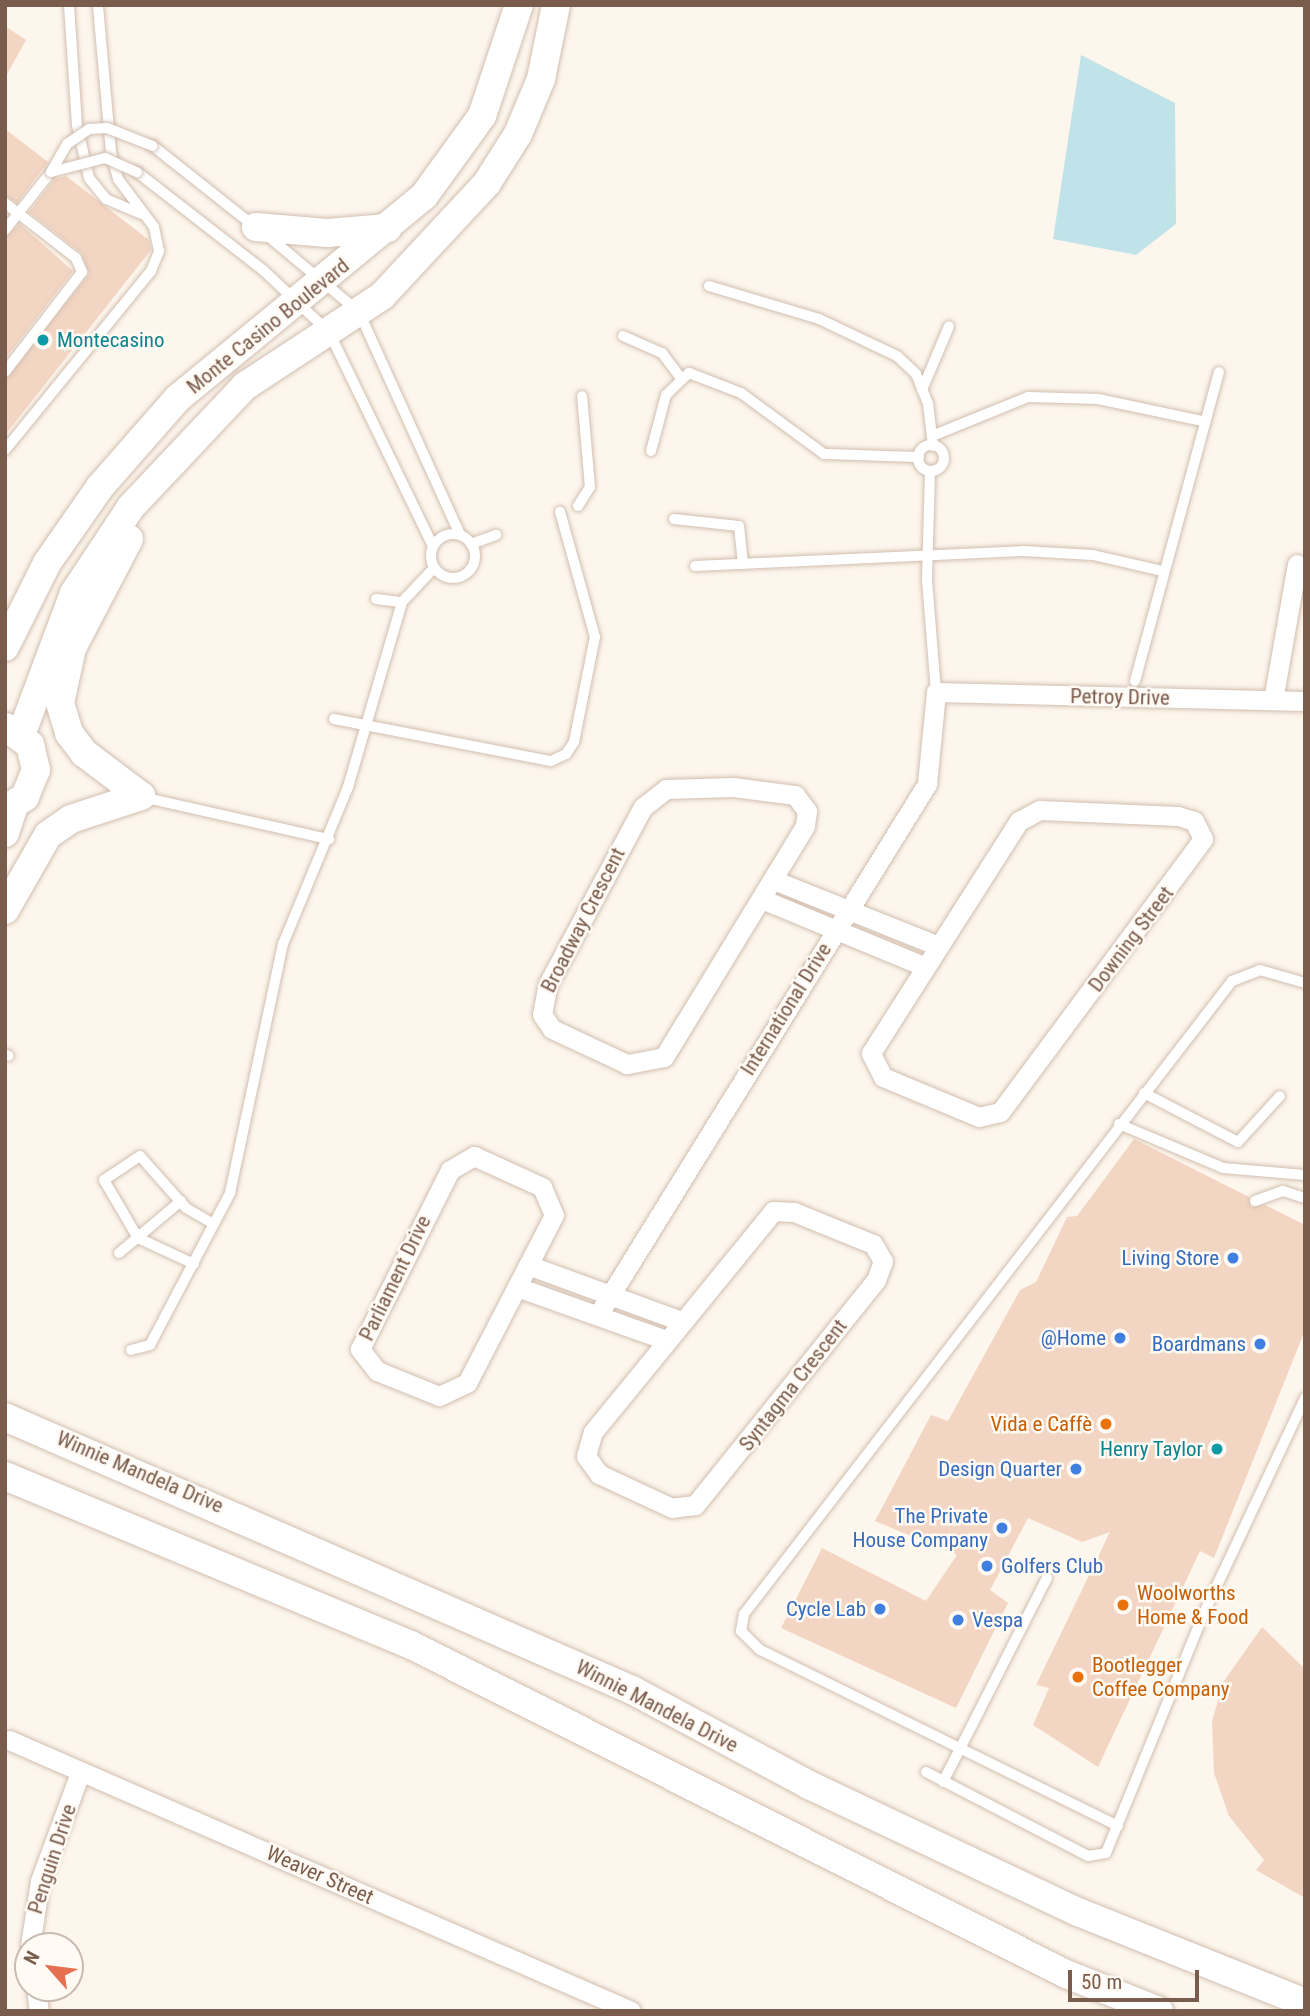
<!DOCTYPE html>
<meta charset="utf-8">
<style>
body{margin:0}
#map{position:relative;width:1310px;height:2016px;overflow:hidden;background:#fdf6ec;font-family:"Roboto Condensed",sans-serif}
div>[style]{position:absolute}
[style*='--x']{left:calc(var(--x)*1px);top:calc(var(--y)*1px);width:calc(var(--w)*1px);rotate:calc(var(--a)*1deg)}
.water>*{inset:0;background:#bfe3e8}
.building>*{inset:0;background:#f3d5c3}
.roads{filter:drop-shadow(0 0 2px #d1beb0) drop-shadow(0 0 2px #d1beb0)}
.lane>*{height:10px;margin:-5px;padding:0 5px;transform-origin:5px;border-radius:5px;background:#fff}
.lane>.ring{margin:-5px;padding:0;box-sizing:content-box;background:none;border:10px solid #fff;border-radius:50%}
.street>*{height:19px;margin:-9.5px;padding:0 9.5px;transform-origin:9.5px;border-radius:9.5px;background:#fff}
.secondary>*{height:28px;margin:-14px;padding:0 14px;transform-origin:14px;border-radius:14px;background:#fff}
.bridges{filter:drop-shadow(0 0 2px #d1beb0) drop-shadow(0 0 2px #d1beb0)}
.lane-bridge>*{height:10px;margin:-5px;padding:0 5px;transform-origin:5px;border-radius:5px;background:#fff}
.dots>*{width:19px;height:19px;translate:-50% -50%;box-sizing:border-box;border:4px solid #fffaf3;border-radius:50%}
span{translate:-50% -50%;white-space:nowrap;text-align:center;line-height:1.15;-webkit-text-stroke:5px #fffaf3;paint-order:stroke}
.street-label{font-size:21px;color:#7a5c4d}
.culture-label{font-size:21px;color:#0d838f}
.left{translate:0 -50%;text-align:left}
.right{translate:-100% -50%;text-align:right}
.shop-label{font-size:21px;color:#366cbe}
.food-label{font-size:21px;color:#c56008}
.frame{position:absolute;inset:0;border:7px solid #7a5c4d;pointer-events:none}
.north{position:absolute;left:14px;top:1932px;width:70px;height:70px;box-sizing:border-box;background:#fffaf3;border:2px solid #cabbb1;border-radius:50%;rotate:298deg;font-size:19px;font-weight:700;line-height:28px;text-align:center;color:#7a5c4d}
.north::after{content:'';display:block;margin:auto;width:24px;height:32px;background:#e76f51;clip-path:polygon(50% 0,100% 100%,50% 72%,0 100%)}
.scale{position:absolute;left:1068px;top:1970px;width:131px;height:32px;box-sizing:border-box;border:4px solid #7a5c4d;border-top:0;padding-left:9px;font-size:21px;line-height:24px;white-space:nowrap;color:#7a5c4d;-webkit-text-stroke:5px #fffaf3;paint-order:stroke}
</style>
<div id="map">
<div class="water">
<i style="clip-path:polygon(1081px 55px,1175px 103px,1176px 224px,1136px 255px,1053px 239px)"></i>
</div>
<div class="building">
<i style="clip-path:polygon(5px 26px,26px 40px,5px 78px)"></i>
<i style="clip-path:polygon(5px 129px,48px 162px,17px 203px,5px 196px)"></i>
<i style="clip-path:polygon(66px 176px,149px 240px,151px 250px,5px 435px,5px 379px,89px 274px,81px 253px,29px 212px,55px 179px)"></i>
<i style="clip-path:polygon(20px 224px,73px 271px,5px 359px,5px 237px)"></i>
<i style="clip-path:polygon(1134px 1139px,1249px 1197px,1251px 1207px,1265px 1205px,1305px 1225px,1305px 1330px,1214px 1558px,1200px 1551px,1098px 1767px,1033px 1725px,1049px 1688px,1036px 1685px,1110px 1532px,1082px 1542px,1028px 1518px,990px 1590px,1008px 1603px,956px 1708px,781px 1628px,822px 1548px,926px 1601px,957px 1555px,875px 1521px,931px 1415px,948px 1421px,1020px 1290px,1036px 1282px,1067px 1217px,1077px 1216px)"></i>
<i style="clip-path:polygon(1262px 1627px,1305px 1669px,1305px 1898px,1256px 1870px,1264px 1860px,1229px 1816px,1214px 1773px,1212px 1721px,1224px 1681px)"></i>
</div>
<div class="roads">
<div class="lane">
<i style="--x:69;--y:5;--w:120;--a:86.2"></i>
<i style="--x:77;--y:125;--w:54;--a:77.2"></i>
<i style="--x:89;--y:178;--w:27;--a:51"></i>
<i style="--x:106;--y:199;--w:39;--a:23"></i>
<i style="--x:153;--y:146;--w:129;--a:38.4"></i>
<i style="--x:137;--y:172;--w:160;--a:37.9"></i>
<i style="--x:263;--y:270;--w:91;--a:43.2"></i>
<i style="--x:329;--y:332;--w:238;--a:64.1"></i>
<i style="--x:5;--y:203;--w:90;--a:37.8"></i>
<i style="--x:76;--y:258;--w:15;--a:67"></i>
<i style="--x:82;--y:272;--w:126;--a:127.6"></i>
<i style="--x:5;--y:230;--w:74;--a:-51.6"></i>
<i style="--x:269;--y:237;--w:117;--a:39.8"></i>
<i style="--x:359;--y:312;--w:245;--a:65.6"></i>
<i style="--x:709;--y:286;--w:115;--a:16.7"></i>
<i style="--x:819;--y:319;--w:86;--a:25.4"></i>
<i style="--x:897;--y:356;--w:26;--a:43"></i>
<i style="--x:916;--y:374;--w:31;--a:68"></i>
<i style="--x:928;--y:403;--w:43;--a:83.4"></i>
<i style="--x:623;--y:336;--w:43;--a:23.6"></i>
<i style="--x:662;--y:353;--w:30;--a:53"></i>
<i style="--x:922;--y:390;--w:69;--a:-67.1"></i>
<i style="--x:932;--y:436;--w:104;--a:-22.1"></i>
<i style="--x:1028;--y:397;--w:70;--a:1.6"></i>
<i style="--x:1098;--y:399;--w:106;--a:11.9"></i>
<i class="ring" style="left:918px;top:445px;width:16px;height:16px"></i>
<i style="--x:5;--y:450;--w:231;--a:-50.8"></i>
<i style="--x:151;--y:271;--w:22;--a:-68"></i>
<i style="--x:159;--y:251;--w:25;--a:-102"></i>
<i style="--x:154;--y:227;--w:60;--a:-126.9"></i>
<i style="--x:118;--y:179;--w:28;--a:-105"></i>
<i style="--x:111;--y:152;--w:148;--a:-95.1"></i>
<i style="--x:651;--y:451;--w:58;--a:-75"></i>
<i style="--x:666;--y:395;--w:32;--a:-44"></i>
<i style="--x:689;--y:373;--w:56;--a:21"></i>
<i style="--x:741;--y:393;--w:103;--a:36.3"></i>
<i style="--x:824;--y:454;--w:95;--a:1.8"></i>
<i style="--x:930;--y:471;--w:109;--a:91.6"></i>
<i style="--x:927;--y:580;--w:112;--a:85.4"></i>
<i style="--x:578;--y:506;--w:22;--a:-58"></i>
<i style="--x:590;--y:487;--w:91;--a:-95"></i>
<i style="--x:674;--y:519;--w:65;--a:6.1"></i>
<i style="--x:739;--y:526;--w:38;--a:84"></i>
<i class="ring" style="left:431px;top:534px;width:34px;height:34px"></i>
<i style="--x:471;--y:544;--w:27;--a:-20"></i>
<i style="--x:695;--y:566;--w:328;--a:-2.6"></i>
<i style="--x:1023;--y:551;--w:70;--a:3.3"></i>
<i style="--x:1093;--y:555;--w:72;--a:12.9"></i>
<i style="--x:376;--y:599;--w:26;--a:7"></i>
<i style="--x:1135;--y:681;--w:320;--a:-74.8"></i>
<i style="--x:334;--y:719;--w:221;--a:11"></i>
<i style="--x:551;--y:761;--w:17;--a:-25"></i>
<i style="--x:566;--y:754;--w:14;--a:-56"></i>
<i style="--x:574;--y:742;--w:107;--a:-78.7"></i>
<i style="--x:595;--y:637;--w:130;--a:-105.6"></i>
<i style="--x:142;--y:797;--w:192;--a:12.7"></i>
<i style="--x:5;--y:1054;--w:4;--a:27"></i>
<i style="--x:1144;--y:1093;--w:106;--a:27.5"></i>
<i style="--x:1238;--y:1142;--w:62;--a:-47.6"></i>
<i style="--x:1119;--y:1124;--w:113;--a:22.9"></i>
<i style="--x:1223;--y:1168;--w:82;--a:4.9"></i>
<i style="--x:1255;--y:1201;--w:30;--a:-20"></i>
<i style="--x:1283;--y:1191;--w:23;--a:18"></i>
<i style="--x:119;--y:1253;--w:81;--a:-40"></i>
<i style="--x:194;--y:1264;--w:62;--a:-155.1"></i>
<i style="--x:138;--y:1238;--w:67;--a:-120.4"></i>
<i style="--x:104;--y:1180;--w:43;--a:-33.7"></i>
<i style="--x:140;--y:1156;--w:69;--a:48.5"></i>
<i style="--x:186;--y:1208;--w:32;--a:30"></i>
<i style="--x:131;--y:1350;--w:20;--a:-15"></i>
<i style="--x:150;--y:1345;--w:172;--a:-62.2"></i>
<i style="--x:230;--y:1193;--w:255;--a:-78"></i>
<i style="--x:283;--y:944;--w:170;--a:-67.5"></i>
<i style="--x:348;--y:787;--w:193;--a:-73.7"></i>
<i style="--x:402;--y:602;--w:47;--a:-46.7"></i>
<i style="--x:926;--y:1772;--w:182;--a:27.4"></i>
<i style="--x:1088;--y:1856;--w:18;--a:-9"></i>
<i style="--x:1106;--y:1853;--w:257;--a:-67.8"></i>
<i style="--x:1203;--y:1615;--w:240;--a:-64.8"></i>
<i style="--x:943;--y:1782;--w:229;--a:-63"></i>
<i style="--x:1118;--y:1826;--w:399;--a:-153.8"></i>
<i style="--x:760;--y:1650;--w:27;--a:-135"></i>
<i style="--x:741;--y:1631;--w:17;--a:-80"></i>
<i style="--x:744;--y:1614;--w:799;--a:-52.37"></i>
<i style="--x:1232;--y:981;--w:30;--a:-21"></i>
<i style="--x:1260;--y:970;--w:47;--a:16.1"></i>
</div>
<div class="street">
<i style="--x:1273;--y:700;--w:138;--a:-80"></i>
<i style="--x:733;--y:787;--w:63;--a:7.4"></i>
<i style="--x:795;--y:795;--w:20;--a:53"></i>
<i style="--x:807;--y:811;--w:15;--a:98"></i>
<i style="--x:805;--y:826;--w:271;--a:121.4"></i>
<i style="--x:664;--y:1057;--w:38;--a:169"></i>
<i style="--x:627;--y:1064;--w:83;--a:-155"></i>
<i style="--x:552;--y:1029;--w:18;--a:-124"></i>
<i style="--x:542;--y:1014;--w:31;--a:-79"></i>
<i style="--x:548;--y:984;--w:201;--a:-61.8"></i>
<i style="--x:643;--y:807;--w:29;--a:-38"></i>
<i style="--x:666;--y:789;--w:67;--a:-1.7"></i>
<i style="--x:1040;--y:810;--w:138;--a:2.5"></i>
<i style="--x:1178;--y:816;--w:17;--a:17"></i>
<i style="--x:1194;--y:821;--w:20;--a:63"></i>
<i style="--x:1203;--y:839;--w:340;--a:126.6"></i>
<i style="--x:1000;--y:1112;--w:22;--a:167"></i>
<i style="--x:979;--y:1117;--w:104;--a:-157.4"></i>
<i style="--x:883;--y:1077;--w:27;--a:-117"></i>
<i style="--x:871;--y:1053;--w:275;--a:-57.5"></i>
<i style="--x:1019;--y:821;--w:24;--a:-28"></i>
<i style="--x:776;--y:881;--w:172;--a:21.8"></i>
<i style="--x:764;--y:900;--w:172;--a:22.5"></i>
<i style="--x:474;--y:1156;--w:75;--a:24.5"></i>
<i style="--x:542;--y:1187;--w:30;--a:67"></i>
<i style="--x:554;--y:1215;--w:189;--a:117.4"></i>
<i style="--x:467;--y:1383;--w:31;--a:155"></i>
<i style="--x:439;--y:1396;--w:67;--a:-158"></i>
<i style="--x:377;--y:1371;--w:28;--a:-128"></i>
<i style="--x:360;--y:1349;--w:200;--a:-63.3"></i>
<i style="--x:450;--y:1170;--w:28;--a:-30"></i>
<i style="--x:773;--y:1211;--w:21;--a:3"></i>
<i style="--x:794;--y:1212;--w:85;--a:22.1"></i>
<i style="--x:873;--y:1244;--w:20;--a:60"></i>
<i style="--x:883;--y:1261;--w:20;--a:110"></i>
<i style="--x:876;--y:1280;--w:289;--a:128.8"></i>
<i style="--x:695;--y:1505;--w:23;--a:173"></i>
<i style="--x:672;--y:1508;--w:81;--a:-155"></i>
<i style="--x:599;--y:1474;--w:22;--a:-126"></i>
<i style="--x:586;--y:1456;--w:25;--a:-74"></i>
<i style="--x:593;--y:1432;--w:285;--a:-50.8"></i>
<i style="--x:528;--y:1265;--w:163;--a:20.1"></i>
<i style="--x:517;--y:1287;--w:158;--a:19.6"></i>
<i style="--x:598;--y:1315;--w:625;--a:-58.22"></i>
<i style="--x:927;--y:784;--w:92;--a:-84.4"></i>
<i style="--x:936;--y:692;--w:369;--a:1.4"></i>
<i style="--x:9;--y:1740;--w:678;--a:23.54"></i>
<i style="--x:30;--y:1946;--w:66;--a:-81.3"></i>
<i style="--x:40;--y:1881;--w:115;--a:-69.7"></i>
<i style="--x:36;--y:1988;--w:23;--a:83"></i>
</div>
<div class="secondary">
<i style="--x:256;--y:227;--w:71;--a:4.8"></i>
<i style="--x:327;--y:233;--w:61;--a:-4.7"></i>
<i style="--x:129;--y:539;--w:123;--a:117.6"></i>
<i style="--x:72;--y:648;--w:56;--a:102.3"></i>
<i style="--x:60;--y:703;--w:31;--a:73"></i>
<i style="--x:69;--y:733;--w:25;--a:53"></i>
<i style="--x:84;--y:753;--w:71;--a:37"></i>
<i style="--x:5;--y:647;--w:94;--a:-63.4"></i>
<i style="--x:47;--y:563;--w:93;--a:-55.1"></i>
<i style="--x:100;--y:487;--w:118;--a:-48.8"></i>
<i style="--x:178;--y:398;--w:318;--a:-39.4"></i>
<i style="--x:424;--y:196;--w:99;--a:-54.1"></i>
<i style="--x:482;--y:116;--w:117;--a:-71.6"></i>
<i style="--x:21;--y:735;--w:152;--a:-69.5"></i>
<i style="--x:74;--y:593;--w:103;--a:-56.5"></i>
<i style="--x:131;--y:507;--w:166;--a:-46.7"></i>
<i style="--x:245;--y:386;--w:164;--a:-33.3"></i>
<i style="--x:382;--y:296;--w:154;--a:-47.1"></i>
<i style="--x:487;--y:183;--w:58;--a:-57.7"></i>
<i style="--x:518;--y:134;--w:60;--a:-67.3"></i>
<i style="--x:541;--y:79;--w:76;--a:-78.5"></i>
<i style="--x:5;--y:809;--w:23;--a:-31"></i>
<i style="--x:25;--y:797;--w:29;--a:-68"></i>
<i style="--x:36;--y:770;--w:26;--a:-103"></i>
<i style="--x:30;--y:745;--w:30;--a:-143"></i>
<i style="--x:5;--y:833;--w:28;--a:-72"></i>
<i style="--x:5;--y:910;--w:86;--a:-60.2"></i>
<i style="--x:48;--y:835;--w:28;--a:-35"></i>
<i style="--x:71;--y:819;--w:74;--a:-18.2"></i>
<i style="--x:5;--y:1417;--w:684;--a:23.53"></i>
<i style="--x:632;--y:1690;--w:201;--a:28.2"></i>
<i style="--x:809;--y:1785;--w:297;--a:25.3"></i>
<i style="--x:1078;--y:1912;--w:245;--a:21.8"></i>
<i style="--x:5;--y:1476;--w:440;--a:22.6"></i>
<i style="--x:411;--y:1645;--w:733;--a:26.67"></i>
<i style="--x:1066;--y:1974;--w:100;--a:21.7"></i>
</div>
</div>
<div class="bridges">
<div class="lane-bridge">
<i style="--x:51;--y:172;--w:32;--a:-60"></i>
<i style="--x:67;--y:144;--w:27;--a:-34"></i>
<i style="--x:89;--y:129;--w:18;--a:-3"></i>
<i style="--x:107;--y:128;--w:49;--a:21.4"></i>
<i style="--x:51;--y:172;--w:56;--a:-14.5"></i>
<i style="--x:105;--y:158;--w:35;--a:24"></i>
</div>
</div>
<div class="dots">
<i style="left:43px;top:340px;background:#0f9aa8"></i>
<i style="left:1233px;top:1258px;background:#3f7fe0"></i>
<i style="left:1120px;top:1338px;background:#3f7fe0"></i>
<i style="left:1260px;top:1344px;background:#3f7fe0"></i>
<i style="left:1106px;top:1424px;background:#e8710a"></i>
<i style="left:1217px;top:1449px;background:#0f9aa8"></i>
<i style="left:1076px;top:1469px;background:#3f7fe0"></i>
<i style="left:1002px;top:1528px;background:#3f7fe0"></i>
<i style="left:987px;top:1566px;background:#3f7fe0"></i>
<i style="left:1123px;top:1605px;background:#e8710a"></i>
<i style="left:880px;top:1609px;background:#3f7fe0"></i>
<i style="left:958px;top:1620px;background:#3f7fe0"></i>
<i style="left:1078px;top:1677px;background:#e8710a"></i>
</div>
<div class="street-label">
<span style="left:268px;top:326px;rotate:-39deg">Monte Casino Boulevard</span>
<span style="left:1120px;top:697px;rotate:1deg">Petroy Drive</span>
<span style="left:583px;top:920px;rotate:-63deg">Broadway Crescent</span>
<span style="left:1131px;top:939px;rotate:-53deg">Downing Street</span>
<span style="left:786px;top:1009px;rotate:-58deg">International Drive</span>
<span style="left:395px;top:1278px;rotate:-64deg">Parliament Drive</span>
<span style="left:793px;top:1385px;rotate:-52deg">Syntagma Crescent</span>
<span style="left:140px;top:1472px;rotate:23deg">Winnie Mandela Drive</span>
<span style="left:657px;top:1706px;rotate:27deg">Winnie Mandela Drive</span>
<span style="left:52px;top:1859px;rotate:-72deg">Penguin Drive</span>
<span style="left:320px;top:1875px;rotate:24deg">Weaver Street</span>
</div>
<div class="culture-label">
<span class="left" style="left:57px;top:340px">Montecasino</span>
<span class="right" style="left:1203px;top:1449px">Henry Taylor</span>
</div>
<div class="shop-label">
<span class="right" style="left:1219px;top:1258px">Living Store</span>
<span class="right" style="left:1106px;top:1338px">@Home</span>
<span class="right" style="left:1246px;top:1344px">Boardmans</span>
<span class="right" style="left:1062px;top:1469px">Design Quarter</span>
<span class="right" style="left:988px;top:1528px">The Private<br>House Company</span>
<span class="left" style="left:1001px;top:1566px">Golfers Club</span>
<span class="right" style="left:866px;top:1609px">Cycle Lab</span>
<span class="left" style="left:972px;top:1620px">Vespa</span>
</div>
<div class="food-label">
<span class="right" style="left:1092px;top:1424px">Vida e Caffè</span>
<span class="left" style="left:1137px;top:1605px">Woolworths<br>Home &amp; Food</span>
<span class="left" style="left:1092px;top:1677px">Bootlegger<br>Coffee Company</span>
</div>
<div class="frame"></div>
<div class="north">N</div>
<div class="scale">50 m</div>
</div>
